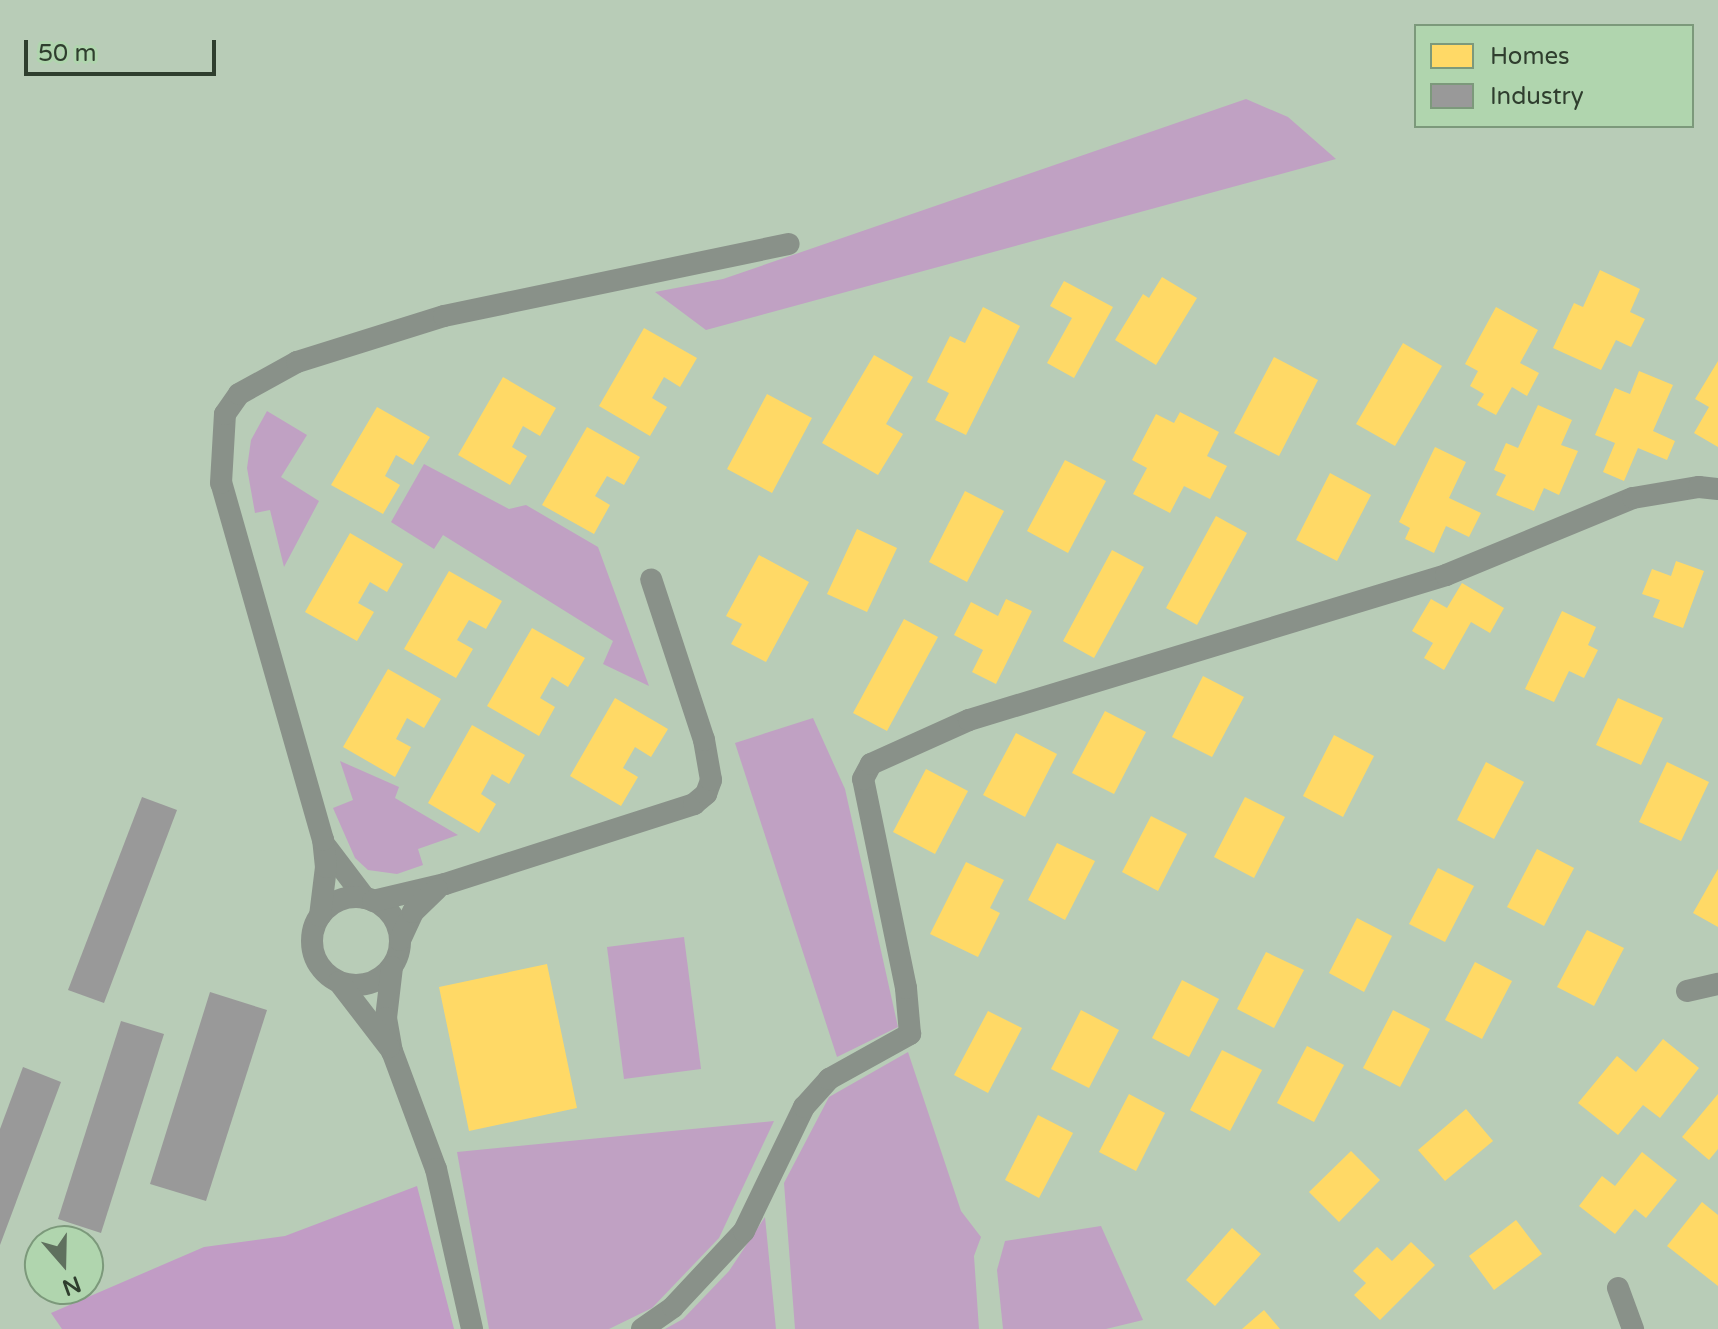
<!DOCTYPE html>
<style>
body{margin:0}
#map{position:relative;width:1718px;height:1329px;overflow:hidden;background:#b8ccb7;font-family:"Varela Round",sans-serif}
div>[style]{position:absolute}
[style*='--x']{left:calc(var(--x)*1px);top:calc(var(--y)*1px);width:calc(var(--w)*1px);rotate:calc(var(--a)*1deg)}
.green>*{inset:0;background:#c0a1c3}
.forest>*{inset:0;background:#c19cc5}
.homes>*{inset:0;background:#ffd966}
.industry>*{inset:0;background:#999}
.minor>*{height:22px;margin:-11px;padding:0 11px;transform-origin:11px;border-radius:11px;background:#899189}
.minor>.ring{margin:-11px;padding:0;box-sizing:content-box;background:none;border:22px solid #899189;border-radius:50%}
span{translate:-50% -50%;white-space:nowrap;text-align:center;line-height:1.15;-webkit-text-stroke:8px #b0d5ae;paint-order:stroke}
.legend{position:absolute;left:1414px;top:24px;width:280px;height:104px;box-sizing:border-box;background:#b0d5ae;border:2px solid #7c997b;margin:0;padding:10px 14px;list-style:none;font-size:24px;color:#2f3e2e}
.legend li{display:flex;align-items:center;gap:16px;height:40px}
.legend b{width:40px;border:2px solid #7c997b}
.north{position:absolute;left:24px;top:1225px;width:80px;height:80px;box-sizing:border-box;background:#b0d5ae;border:2px solid #7c997b;border-radius:50%;rotate:160deg;font-size:22px;font-weight:700;line-height:32px;text-align:center;color:#2f3e2e}
.north::after{content:'';display:block;margin:auto;width:28px;height:36px;background:#5f705e;clip-path:polygon(50% 0,100% 100%,50% 72%,0 100%)}
.scale{position:absolute;left:24px;top:40px;width:192px;height:36px;box-sizing:border-box;border:4px solid #2f3e2e;border-top:0;padding-left:10px;font-size:24px;line-height:28px;white-space:nowrap;color:#2f3e2e;-webkit-text-stroke:6px #b0d5ae;paint-order:stroke}
</style>
<div id="map">
<div class="green">
<i style="clip-path:polygon(1246px 99px,1288px 117px,1336px 159px,706px 330px,655px 292px,723px 279px)"></i>
<i style="clip-path:polygon(267px 411px,307px 435px,281px 477px,319px 501px,284px 567px,270px 510px,255px 513px,247px 468px,251px 440px)"></i>
<i style="clip-path:polygon(424px 464px,509px 509px,526px 505px,598px 547px,649px 686px,603px 664px,613px 641px,443px 535px,434px 549px,391px 522px)"></i>
<i style="clip-path:polygon(813px 718px,845px 789px,898px 1027px,837px 1057px,735px 743px)"></i>
<i style="clip-path:polygon(340px 761px,399px 787px,395px 798px,458px 835px,418px 849px,423px 865px,397px 874px,368px 870px,355px 858px,333px 808px,353px 800px)"></i>
<i style="clip-path:polygon(684px 937px,701px 1069px,624px 1079px,607px 947px)"></i>
<i style="clip-path:polygon(908px 1052px,961px 1211px,981px 1237px,974px 1256px,979px 1329px,795px 1329px,784px 1183px,829px 1097px)"></i>
<i style="clip-path:polygon(774px 1121px,719px 1238px,652px 1308px,609px 1329px,489px 1329px,457px 1152px)"></i>
<i style="clip-path:polygon(765px 1217px,776px 1329px,665px 1329px,683px 1319px,729px 1271px)"></i>
<i style="clip-path:polygon(1101px 1226px,1143px 1320px,1106px 1329px,1003px 1329px,997px 1270px,1005px 1241px)"></i>
</div>
<div class="forest">
<i style="clip-path:polygon(417px 1186px,454px 1329px,62px 1329px,51px 1313px,204px 1247px,285px 1236px)"></i>
</div>
<div class="homes">
<i style="clip-path:polygon(1600px 270px,1640px 289px,1630px 312px,1645px 319px,1631px 347px,1616px 340px,1601px 370px,1553px 348px,1574px 303px,1583px 307px)"></i>
<i style="clip-path:polygon(1162px 277px,1197px 298px,1156px 365px,1115px 340px,1143px 294px,1149px 298px)"></i>
<i style="clip-path:polygon(1064px 281px,1113px 307px,1074px 378px,1047px 363px,1072px 318px,1050px 306px)"></i>
<i style="clip-path:polygon(983px 307px,1020px 326px,966px 435px,935px 420px,949px 393px,927px 382px,950px 336px,965px 343px)"></i>
<i style="clip-path:polygon(1496px 307px,1538px 330px,1520px 363px,1539px 373px,1527px 396px,1512px 387px,1496px 415px,1477px 405px,1484px 394px,1470px 386px,1478px 371px,1465px 364px)"></i>
<i style="clip-path:polygon(644px 328px,697px 358px,680px 387px,664px 377px,652px 398px,667px 407px,650px 436px,599px 406px)"></i>
<i style="clip-path:polygon(1403px 343px,1442px 366px,1395px 446px,1356px 424px)"></i>
<i style="clip-path:polygon(874px 355px,913px 377px,886px 424px,903px 434px,878px 475px,822px 443px)"></i>
<i style="clip-path:polygon(1274px 357px,1318px 380px,1279px 456px,1234px 433px)"></i>
<i style="clip-path:polygon(1718px 361px,1718px 447px,1694px 433px,1709px 407px,1695px 399px)"></i>
<i style="clip-path:polygon(1639px 371px,1673px 385px,1653px 431px,1675px 441px,1667px 460px,1638px 448px,1624px 481px,1603px 472px,1615px 443px,1595px 435px,1615px 388px,1630px 394px)"></i>
<i style="clip-path:polygon(503px 377px,556px 408px,540px 436px,523px 426px,512px 447px,527px 456px,510px 485px,458px 455px)"></i>
<i style="clip-path:polygon(767px 394px,812px 418px,772px 493px,727px 469px)"></i>
<i style="clip-path:polygon(1538px 405px,1572px 420px,1561px 445px,1578px 451px,1559px 495px,1544px 488px,1534px 511px,1496px 495px,1506px 475px,1494px 470px,1506px 443px,1518px 448px)"></i>
<i style="clip-path:polygon(377px 407px,430px 437px,413px 465px,396px 455px,385px 476px,400px 485px,383px 514px,331px 485px)"></i>
<i style="clip-path:polygon(1180px 412px,1219px 432px,1207px 456px,1227px 466px,1210px 499px,1184px 486px,1170px 513px,1133px 494px,1147px 468px,1132px 460px,1156px 414px,1174px 423px)"></i>
<i style="clip-path:polygon(587px 427px,640px 457px,624px 485px,607px 476px,595px 496px,610px 505px,594px 534px,542px 505px)"></i>
<i style="clip-path:polygon(1435px 447px,1466px 462px,1449px 498px,1481px 513px,1469px 537px,1446px 526px,1434px 553px,1405px 539px,1410px 528px,1399px 522px)"></i>
<i style="clip-path:polygon(1065px 460px,1106px 481px,1068px 553px,1027px 531px)"></i>
<i style="clip-path:polygon(1330px 473px,1371px 495px,1337px 561px,1296px 540px)"></i>
<i style="clip-path:polygon(965px 491px,1004px 511px,967px 582px,929px 562px)"></i>
<i style="clip-path:polygon(1216px 516px,1247px 533px,1197px 625px,1166px 608px)"></i>
<i style="clip-path:polygon(857px 529px,897px 548px,867px 612px,827px 594px)"></i>
<i style="clip-path:polygon(350px 533px,403px 564px,387px 592px,370px 582px,358px 603px,374px 612px,357px 641px,305px 612px)"></i>
<i style="clip-path:polygon(1112px 550px,1144px 567px,1094px 658px,1063px 641px)"></i>
<i style="clip-path:polygon(759px 555px,809px 582px,766px 662px,731px 644px,742px 624px,726px 616px)"></i>
<i style="clip-path:polygon(1676px 561px,1704px 571px,1683px 628px,1653px 617px,1660px 600px,1642px 594px,1652px 569px,1671px 576px)"></i>
<i style="clip-path:polygon(449px 571px,502px 601px,486px 629px,469px 620px,457px 640px,473px 649px,456px 678px,404px 649px)"></i>
<i style="clip-path:polygon(1462px 583px,1504px 608px,1490px 633px,1471px 622px,1444px 670px,1424px 658px,1433px 643px,1412px 631px,1431px 599px,1447px 608px)"></i>
<i style="clip-path:polygon(1006px 599px,1032px 611px,996px 684px,972px 672px,983px 650px,954px 635px,971px 602px,998px 616px)"></i>
<i style="clip-path:polygon(1562px 611px,1596px 627px,1588px 645px,1598px 650px,1584px 678px,1569px 671px,1554px 702px,1525px 689px)"></i>
<i style="clip-path:polygon(904px 619px,938px 637px,887px 731px,853px 713px)"></i>
<i style="clip-path:polygon(532px 628px,585px 658px,568px 687px,552px 677px,540px 698px,555px 707px,539px 736px,487px 706px)"></i>
<i style="clip-path:polygon(388px 669px,441px 699px,424px 728px,407px 718px,396px 739px,411px 747px,395px 777px,343px 747px)"></i>
<i style="clip-path:polygon(1203px 676px,1244px 697px,1212px 757px,1172px 737px)"></i>
<i style="clip-path:polygon(615px 698px,668px 729px,651px 757px,635px 747px,623px 768px,638px 777px,621px 806px,570px 776px)"></i>
<i style="clip-path:polygon(1618px 698px,1663px 718px,1641px 765px,1596px 745px)"></i>
<i style="clip-path:polygon(1105px 711px,1146px 732px,1114px 794px,1072px 773px)"></i>
<i style="clip-path:polygon(472px 725px,525px 755px,509px 784px,492px 774px,481px 794px,496px 804px,479px 833px,428px 803px)"></i>
<i style="clip-path:polygon(1016px 733px,1057px 754px,1025px 817px,983px 795px)"></i>
<i style="clip-path:polygon(1334px 735px,1374px 756px,1343px 817px,1303px 796px)"></i>
<i style="clip-path:polygon(1486px 762px,1524px 782px,1494px 839px,1457px 820px)"></i>
<i style="clip-path:polygon(1667px 762px,1709px 782px,1681px 841px,1639px 822px)"></i>
<i style="clip-path:polygon(926px 769px,968px 791px,935px 854px,893px 832px)"></i>
<i style="clip-path:polygon(1245px 797px,1285px 817px,1254px 878px,1214px 857px)"></i>
<i style="clip-path:polygon(1151px 816px,1187px 834px,1158px 891px,1122px 872px)"></i>
<i style="clip-path:polygon(1057px 843px,1095px 861px,1065px 920px,1028px 900px)"></i>
<i style="clip-path:polygon(1537px 849px,1574px 868px,1544px 926px,1507px 907px)"></i>
<i style="clip-path:polygon(966px 862px,1004px 880px,990px 908px,1000px 913px,978px 957px,930px 934px)"></i>
<i style="clip-path:polygon(1438px 868px,1474px 886px,1445px 942px,1409px 924px)"></i>
<i style="clip-path:polygon(1718px 869px,1718px 927px,1693px 913px)"></i>
<i style="clip-path:polygon(1357px 918px,1392px 936px,1364px 992px,1329px 973px)"></i>
<i style="clip-path:polygon(1587px 930px,1624px 948px,1594px 1006px,1557px 987px)"></i>
<i style="clip-path:polygon(1266px 952px,1304px 970px,1274px 1028px,1237px 1009px)"></i>
<i style="clip-path:polygon(1475px 962px,1512px 981px,1482px 1039px,1445px 1020px)"></i>
<i style="clip-path:polygon(547px 964px,577px 1108px,469px 1131px,439px 987px)"></i>
<i style="clip-path:polygon(1182px 980px,1219px 999px,1189px 1057px,1152px 1038px)"></i>
<i style="clip-path:polygon(1081px 1010px,1119px 1030px,1089px 1088px,1051px 1069px)"></i>
<i style="clip-path:polygon(1393px 1010px,1430px 1029px,1400px 1087px,1363px 1068px)"></i>
<i style="clip-path:polygon(988px 1011px,1022px 1028px,988px 1093px,954px 1075px)"></i>
<i style="clip-path:polygon(1663px 1039px,1699px 1068px,1660px 1118px,1643px 1105px,1618px 1135px,1578px 1103px,1617px 1056px,1636px 1072px)"></i>
<i style="clip-path:polygon(1307px 1046px,1344px 1065px,1314px 1122px,1277px 1103px)"></i>
<i style="clip-path:polygon(1222px 1050px,1262px 1070px,1230px 1131px,1190px 1110px)"></i>
<i style="clip-path:polygon(1129px 1094px,1165px 1113px,1136px 1171px,1099px 1152px)"></i>
<i style="clip-path:polygon(1718px 1094px,1718px 1149px,1709px 1160px,1682px 1137px)"></i>
<i style="clip-path:polygon(1466px 1109px,1493px 1141px,1445px 1181px,1418px 1150px)"></i>
<i style="clip-path:polygon(1038px 1115px,1073px 1133px,1039px 1198px,1005px 1180px)"></i>
<i style="clip-path:polygon(1351px 1151px,1380px 1180px,1339px 1222px,1309px 1192px)"></i>
<i style="clip-path:polygon(1642px 1152px,1677px 1180px,1646px 1218px,1635px 1209px,1615px 1234px,1579px 1206px,1602px 1176px,1615px 1186px)"></i>
<i style="clip-path:polygon(1702px 1202px,1718px 1215px,1718px 1286px,1667px 1246px)"></i>
<i style="clip-path:polygon(1516px 1220px,1542px 1254px,1494px 1290px,1469px 1256px)"></i>
<i style="clip-path:polygon(1232px 1228px,1261px 1254px,1215px 1306px,1186px 1280px)"></i>
<i style="clip-path:polygon(1411px 1242px,1435px 1265px,1380px 1320px,1354px 1295px,1366px 1283px,1353px 1271px,1377px 1247px,1392px 1261px)"></i>
<i style="clip-path:polygon(1264px 1310px,1280px 1329px,1242px 1329px)"></i>
</div>
<div class="industry">
<i style="clip-path:polygon(142px 797px,177px 810px,104px 1003px,68px 990px)"></i>
<i style="clip-path:polygon(210px 992px,267px 1010px,206px 1201px,150px 1184px)"></i>
<i style="clip-path:polygon(121px 1021px,164px 1034px,101px 1233px,58px 1219px)"></i>
<i style="clip-path:polygon(23px 1067px,61px 1082px,0 1245px,0 1129px)"></i>
</div>
<div class="minor">
<i style="--x:327;--y:848;--w:63;--a:52.8"></i>
<i class="ring" style="left:312px;top:897px;width:66px;height:66px"></i>
<i style="--x:373;--y:901;--w:74;--a:-13.3"></i>
<i style="--x:445;--y:884;--w:262;--a:-17.8"></i>
<i style="--x:694;--y:804;--w:16;--a:-40"></i>
<i style="--x:706;--y:794;--w:15;--a:-70"></i>
<i style="--x:711;--y:780;--w:41;--a:-99.9"></i>
<i style="--x:704;--y:740;--w:169;--a:-108.2"></i>
<i style="--x:320;--y:916;--w:49;--a:-83"></i>
<i style="--x:326;--y:867;--w:27;--a:-96"></i>
<i style="--x:323;--y:840;--w:371;--a:-105.9"></i>
<i style="--x:221;--y:483;--w:69;--a:-86.7"></i>
<i style="--x:225;--y:414;--w:24;--a:-55"></i>
<i style="--x:239;--y:394;--w:66;--a:-28.9"></i>
<i style="--x:297;--y:362;--w:154;--a:-17.4"></i>
<i style="--x:444;--y:316;--w:352;--a:-11.8"></i>
<i style="--x:400;--y:940;--w:31;--a:-65"></i>
<i style="--x:413;--y:912;--w:33;--a:-44"></i>
<i style="--x:392;--y:967;--w:51;--a:96.7"></i>
<i style="--x:386;--y:1018;--w:34;--a:80"></i>
<i style="--x:392;--y:1051;--w:126;--a:69.6"></i>
<i style="--x:436;--y:1169;--w:164;--a:77.3"></i>
<i style="--x:339;--y:982;--w:82;--a:52.4"></i>
<i style="--x:1687;--y:991;--w:32;--a:-13"></i>
<i style="--x:1618;--y:1288;--w:44;--a:69.9"></i>
<i style="--x:642;--y:1329;--w:38;--a:-35"></i>
<i style="--x:673;--y:1307;--w:104;--a:-46.9"></i>
<i style="--x:744;--y:1231;--w:138;--a:-64.2"></i>
<i style="--x:804;--y:1107;--w:38;--a:-48"></i>
<i style="--x:829;--y:1079;--w:93;--a:-29.1"></i>
<i style="--x:910;--y:1034;--w:46;--a:-95"></i>
<i style="--x:906;--y:988;--w:213;--a:-101.6"></i>
<i style="--x:863;--y:779;--w:17;--a:-62"></i>
<i style="--x:871;--y:764;--w:107;--a:-24.2"></i>
<i style="--x:969;--y:720;--w:499;--a:-16.9"></i>
<i style="--x:1446;--y:575;--w:202;--a:-22.4"></i>
<i style="--x:1633;--y:498;--w:67;--a:-9.5"></i>
<i style="--x:1699;--y:487;--w:19;--a:6"></i>
</div>
<ul class="legend">
<li><b style="height:22px;background:#ffd966"></b>Homes</li>
<li><b style="height:22px;background:#999"></b>Industry</li>
</ul>
<div class="north">N</div>
<div class="scale">50 m</div>
</div>
